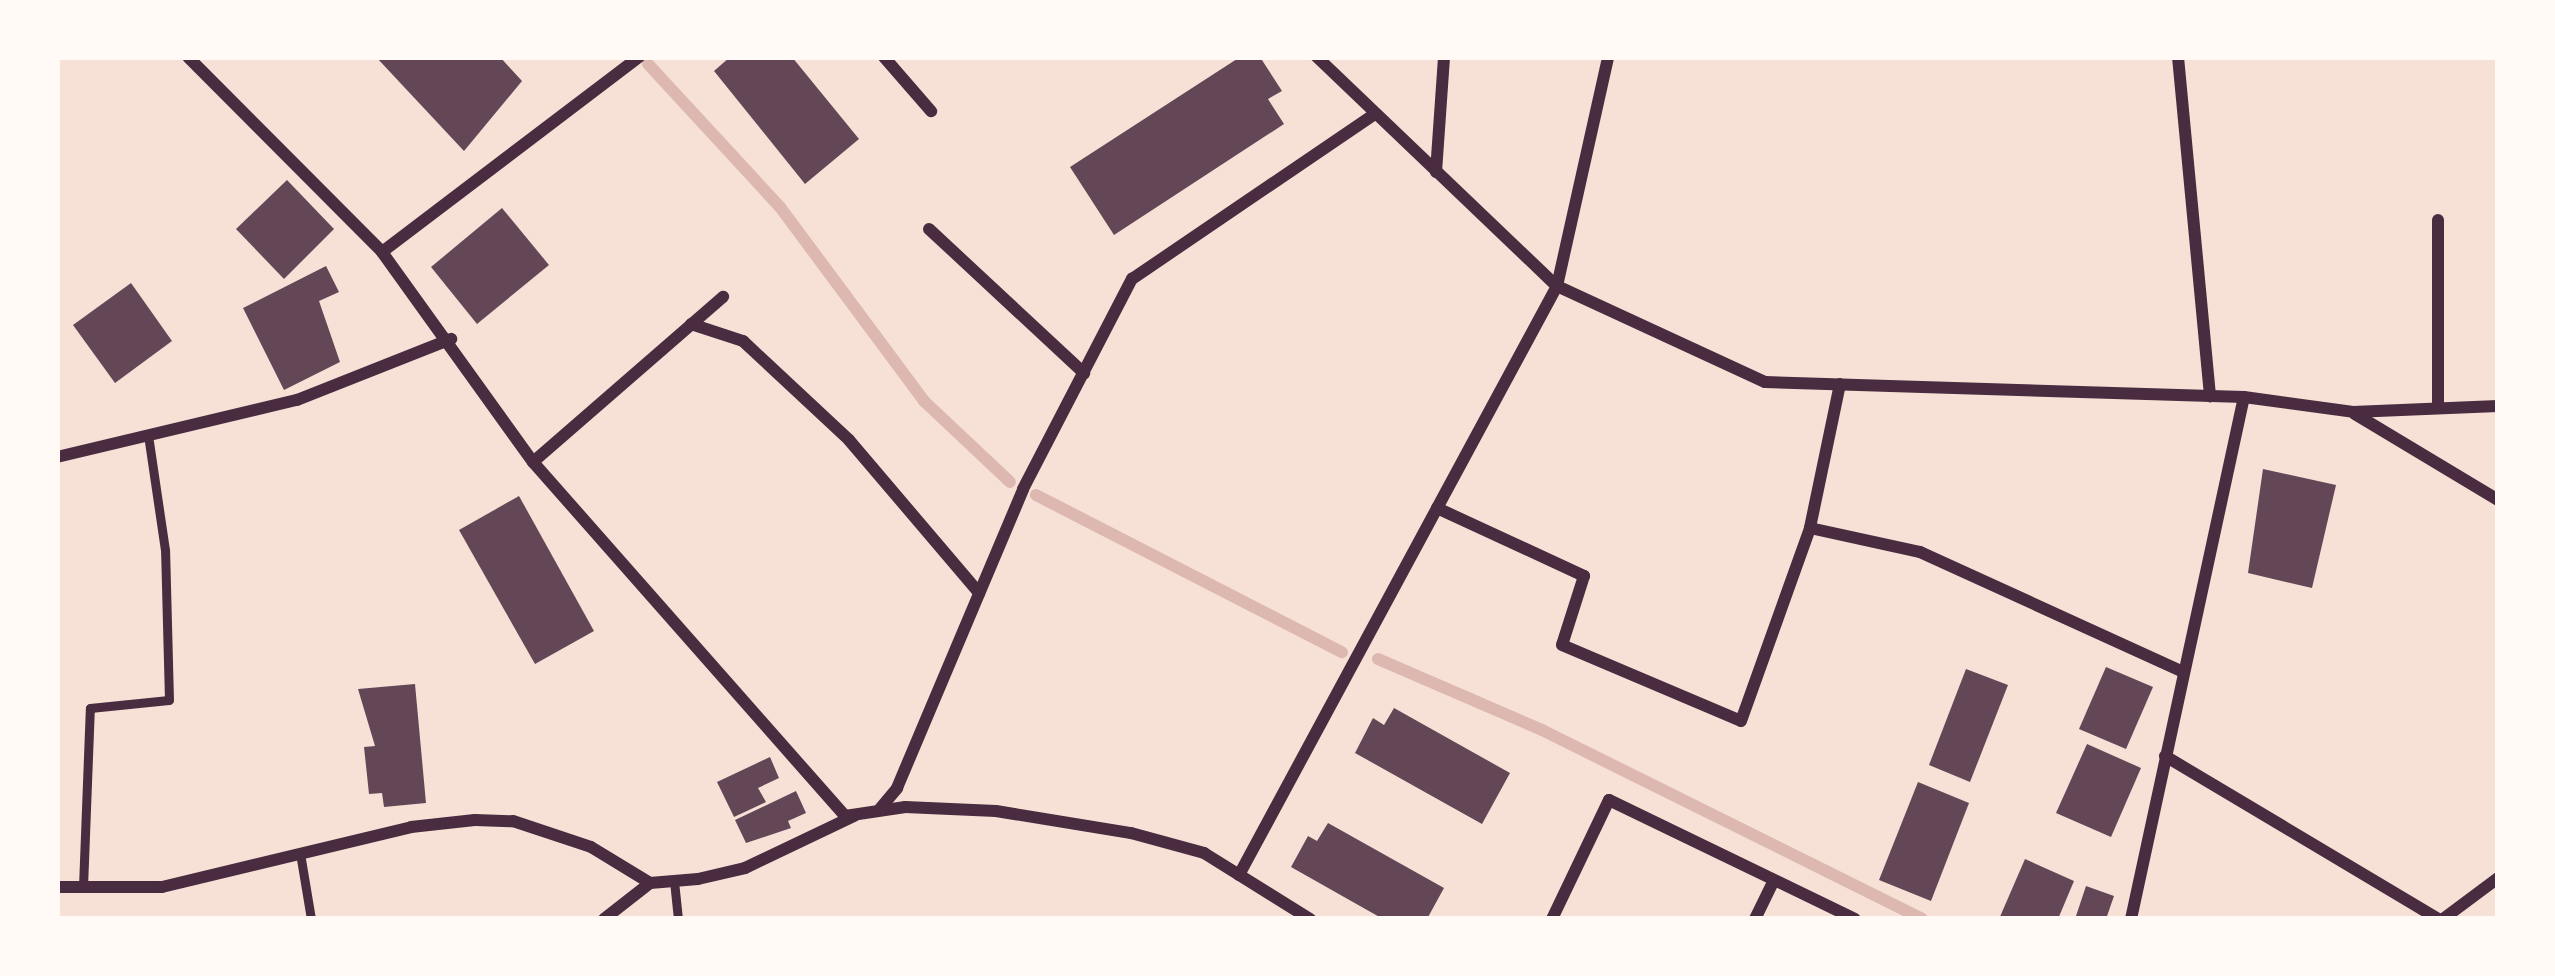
<!DOCTYPE html>
<style>
body{margin:0}
#map{position:relative;width:2555px;height:976px;overflow:hidden;background:#f7e1d7;font-family:"Public Sans",sans-serif}
div>[style]{position:absolute}
[style*='--x']{left:calc(var(--x)*1px);top:calc(var(--y)*1px);width:calc(var(--w)*1px);rotate:calc(var(--a)*1deg)}
.stream>*{height:12px;margin:-6px;padding:0 6px;transform-origin:6px;border-radius:6px;background:#dcb8b0}
.building>*{inset:0;background:#644757}
.service>*{height:9px;margin:-4.5px;padding:0 4.5px;transform-origin:4.5px;border-radius:4.5px;background:#4a2c40}
.minor>*{height:12px;margin:-6px;padding:0 6px;transform-origin:6px;border-radius:6px;background:#4a2c40}
span{translate:-50% -50%;white-space:nowrap;text-align:center;line-height:1.15;-webkit-text-stroke:12px #fffaf5;paint-order:stroke}
.frame{position:absolute;inset:0;border:60px solid #fffaf5;pointer-events:none}
</style>
<div id="map">
<div class="stream">
<i style="--x:648;--y:64;--w:195;--a:47.3"></i>
<i style="--x:780;--y:207;--w:242;--a:53.4"></i>
<i style="--x:924;--y:401;--w:118;--a:43.3"></i>
<i style="--x:1036;--y:495;--w:344;--a:27.2"></i>
<i style="--x:1378;--y:659;--w:179;--a:23.4"></i>
<i style="--x:1542;--y:730;--w:424;--a:26.4"></i>
</div>
<div class="building">
<i style="clip-path:polygon(376px 57px,500px 57px,522px 81px,464px 151px)"></i>
<i style="clip-path:polygon(730px 57px,792px 57px,859px 139px,805px 184px,714px 71px)"></i>
<i style="clip-path:polygon(1240px 57px,1260px 57px,1282px 91px,1268px 99px,1284px 124px,1114px 235px,1070px 167px)"></i>
<i style="clip-path:polygon(287px 180px,334px 229px,284px 279px,236px 229px)"></i>
<i style="clip-path:polygon(502px 208px,549px 265px,477px 324px,431px 267px)"></i>
<i style="clip-path:polygon(326px 266px,339px 292px,319px 301px,340px 362px,284px 390px,243px 308px)"></i>
<i style="clip-path:polygon(131px 283px,172px 341px,115px 383px,73px 325px)"></i>
<i style="clip-path:polygon(2263px 469px,2336px 485px,2312px 588px,2248px 573px)"></i>
<i style="clip-path:polygon(519px 496px,594px 631px,535px 664px,459px 530px)"></i>
<i style="clip-path:polygon(2106px 667px,2153px 687px,2126px 749px,2079px 729px)"></i>
<i style="clip-path:polygon(1966px 669px,2008px 685px,1970px 782px,1929px 765px)"></i>
<i style="clip-path:polygon(415px 684px,426px 803px,384px 807px,382px 793px,369px 794px,364px 747px,375px 746px,358px 689px)"></i>
<i style="clip-path:polygon(1394px 708px,1510px 773px,1482px 824px,1355px 753px,1373px 718px,1384px 725px)"></i>
<i style="clip-path:polygon(2087px 744px,2141px 768px,2111px 837px,2056px 813px)"></i>
<i style="clip-path:polygon(770px 757px,779px 778px,758px 788px,766px 802px,734px 817px,717px 782px)"></i>
<i style="clip-path:polygon(1918px 782px,1969px 803px,1931px 901px,1879px 880px)"></i>
<i style="clip-path:polygon(796px 791px,806px 813px,788px 821px,791px 828px,746px 843px,735px 820px)"></i>
<i style="clip-path:polygon(1328px 823px,1444px 888px,1427px 919px,1383px 919px,1291px 867px,1308px 836px,1317px 841px)"></i>
<i style="clip-path:polygon(2025px 859px,2074px 881px,2058px 919px,1999px 919px)"></i>
<i style="clip-path:polygon(2086px 886px,2114px 896px,2106px 919px,2075px 919px)"></i>
</div>
<div class="service">
<i style="--x:301;--y:859;--w:61;--a:80.5"></i>
<i style="--x:674;--y:881;--w:38;--a:84"></i>
<i style="--x:83;--y:887;--w:179;--a:-87.8"></i>
<i style="--x:90;--y:708;--w:79;--a:-5.8"></i>
<i style="--x:169;--y:700;--w:150;--a:-91.5"></i>
<i style="--x:165;--y:550;--w:110;--a:-98.4"></i>
</div>
<div class="minor">
<i style="--x:188;--y:57;--w:275;--a:45.1"></i>
<i style="--x:382;--y:252;--w:259;--a:54.3"></i>
<i style="--x:533;--y:462;--w:472;--a:48.6"></i>
<i style="--x:845;--y:816;--w:61;--a:-8.5"></i>
<i style="--x:905;--y:807;--w:91;--a:2.5"></i>
<i style="--x:996;--y:811;--w:137;--a:9.3"></i>
<i style="--x:1131;--y:833;--w:76;--a:15.3"></i>
<i style="--x:1204;--y:853;--w:125;--a:31.9"></i>
<i style="--x:884;--y:57;--w:72;--a:49"></i>
<i style="--x:1317;--y:57;--w:332;--a:43.7"></i>
<i style="--x:1557;--y:286;--w:229;--a:24.8"></i>
<i style="--x:1765;--y:382;--w:479;--a:1.8"></i>
<i style="--x:2244;--y:397;--w:110;--a:7.8"></i>
<i style="--x:2353;--y:412;--w:145;--a:-2.4"></i>
<i style="--x:2178;--y:57;--w:341;--a:84.6"></i>
<i style="--x:1436;--y:172;--w:115;--a:-86"></i>
<i style="--x:2438;--y:220;--w:185;--a:90"></i>
<i style="--x:929;--y:229;--w:212;--a:42.9"></i>
<i style="--x:382;--y:252;--w:323;--a:-37.2"></i>
<i style="--x:691;--y:324;--w:55;--a:18.1"></i>
<i style="--x:743;--y:341;--w:145;--a:43"></i>
<i style="--x:849;--y:440;--w:201;--a:49.6"></i>
<i style="--x:1840;--y:384;--w:147;--a:101.8"></i>
<i style="--x:1810;--y:528;--w:113;--a:12.3"></i>
<i style="--x:1920;--y:552;--w:289;--a:24.5"></i>
<i style="--x:2355;--y:414;--w:167;--a:31"></i>
<i style="--x:57;--y:457;--w:247;--a:-13.4"></i>
<i style="--x:297;--y:400;--w:166;--a:-21.6"></i>
<i style="--x:533;--y:462;--w:252;--a:-41"></i>
<i style="--x:1437;--y:508;--w:162;--a:24.8"></i>
<i style="--x:1584;--y:576;--w:72;--a:107.7"></i>
<i style="--x:1562;--y:645;--w:194;--a:23"></i>
<i style="--x:1741;--y:721;--w:205;--a:-70.3"></i>
<i style="--x:2165;--y:756;--w:318;--a:30.8"></i>
<i style="--x:878;--y:811;--w:30;--a:-50"></i>
<i style="--x:897;--y:788;--w:324;--a:-67.1"></i>
<i style="--x:1023;--y:489;--w:237;--a:-62.6"></i>
<i style="--x:1132;--y:279;--w:294;--a:-34.2"></i>
<i style="--x:1239;--y:875;--w:669;--a:-61.64"></i>
<i style="--x:1557;--y:286;--w:235;--a:-77.4"></i>
<i style="--x:57;--y:887;--w:105;--a:0"></i>
<i style="--x:162;--y:887;--w:256;--a:-13.5"></i>
<i style="--x:411;--y:827;--w:64;--a:-6.2"></i>
<i style="--x:475;--y:820;--w:38;--a:2"></i>
<i style="--x:513;--y:821;--w:82;--a:18.4"></i>
<i style="--x:591;--y:847;--w:69;--a:31.4"></i>
<i style="--x:650;--y:883;--w:48;--a:-4.8"></i>
<i style="--x:698;--y:879;--w:48;--a:-13.2"></i>
<i style="--x:745;--y:868;--w:121;--a:-25.5"></i>
<i style="--x:604;--y:919;--w:58;--a:-38"></i>
<i style="--x:1552;--y:919;--w:132;--a:-64.4"></i>
<i style="--x:1609;--y:800;--w:273;--a:25.8"></i>
<i style="--x:1755;--y:919;--w:43;--a:-64"></i>
<i style="--x:2131;--y:919;--w:534;--a:-77.79"></i>
<i style="--x:2443;--y:919;--w:69;--a:-36.7"></i>
</div>
<div class="frame"></div>
</div>
